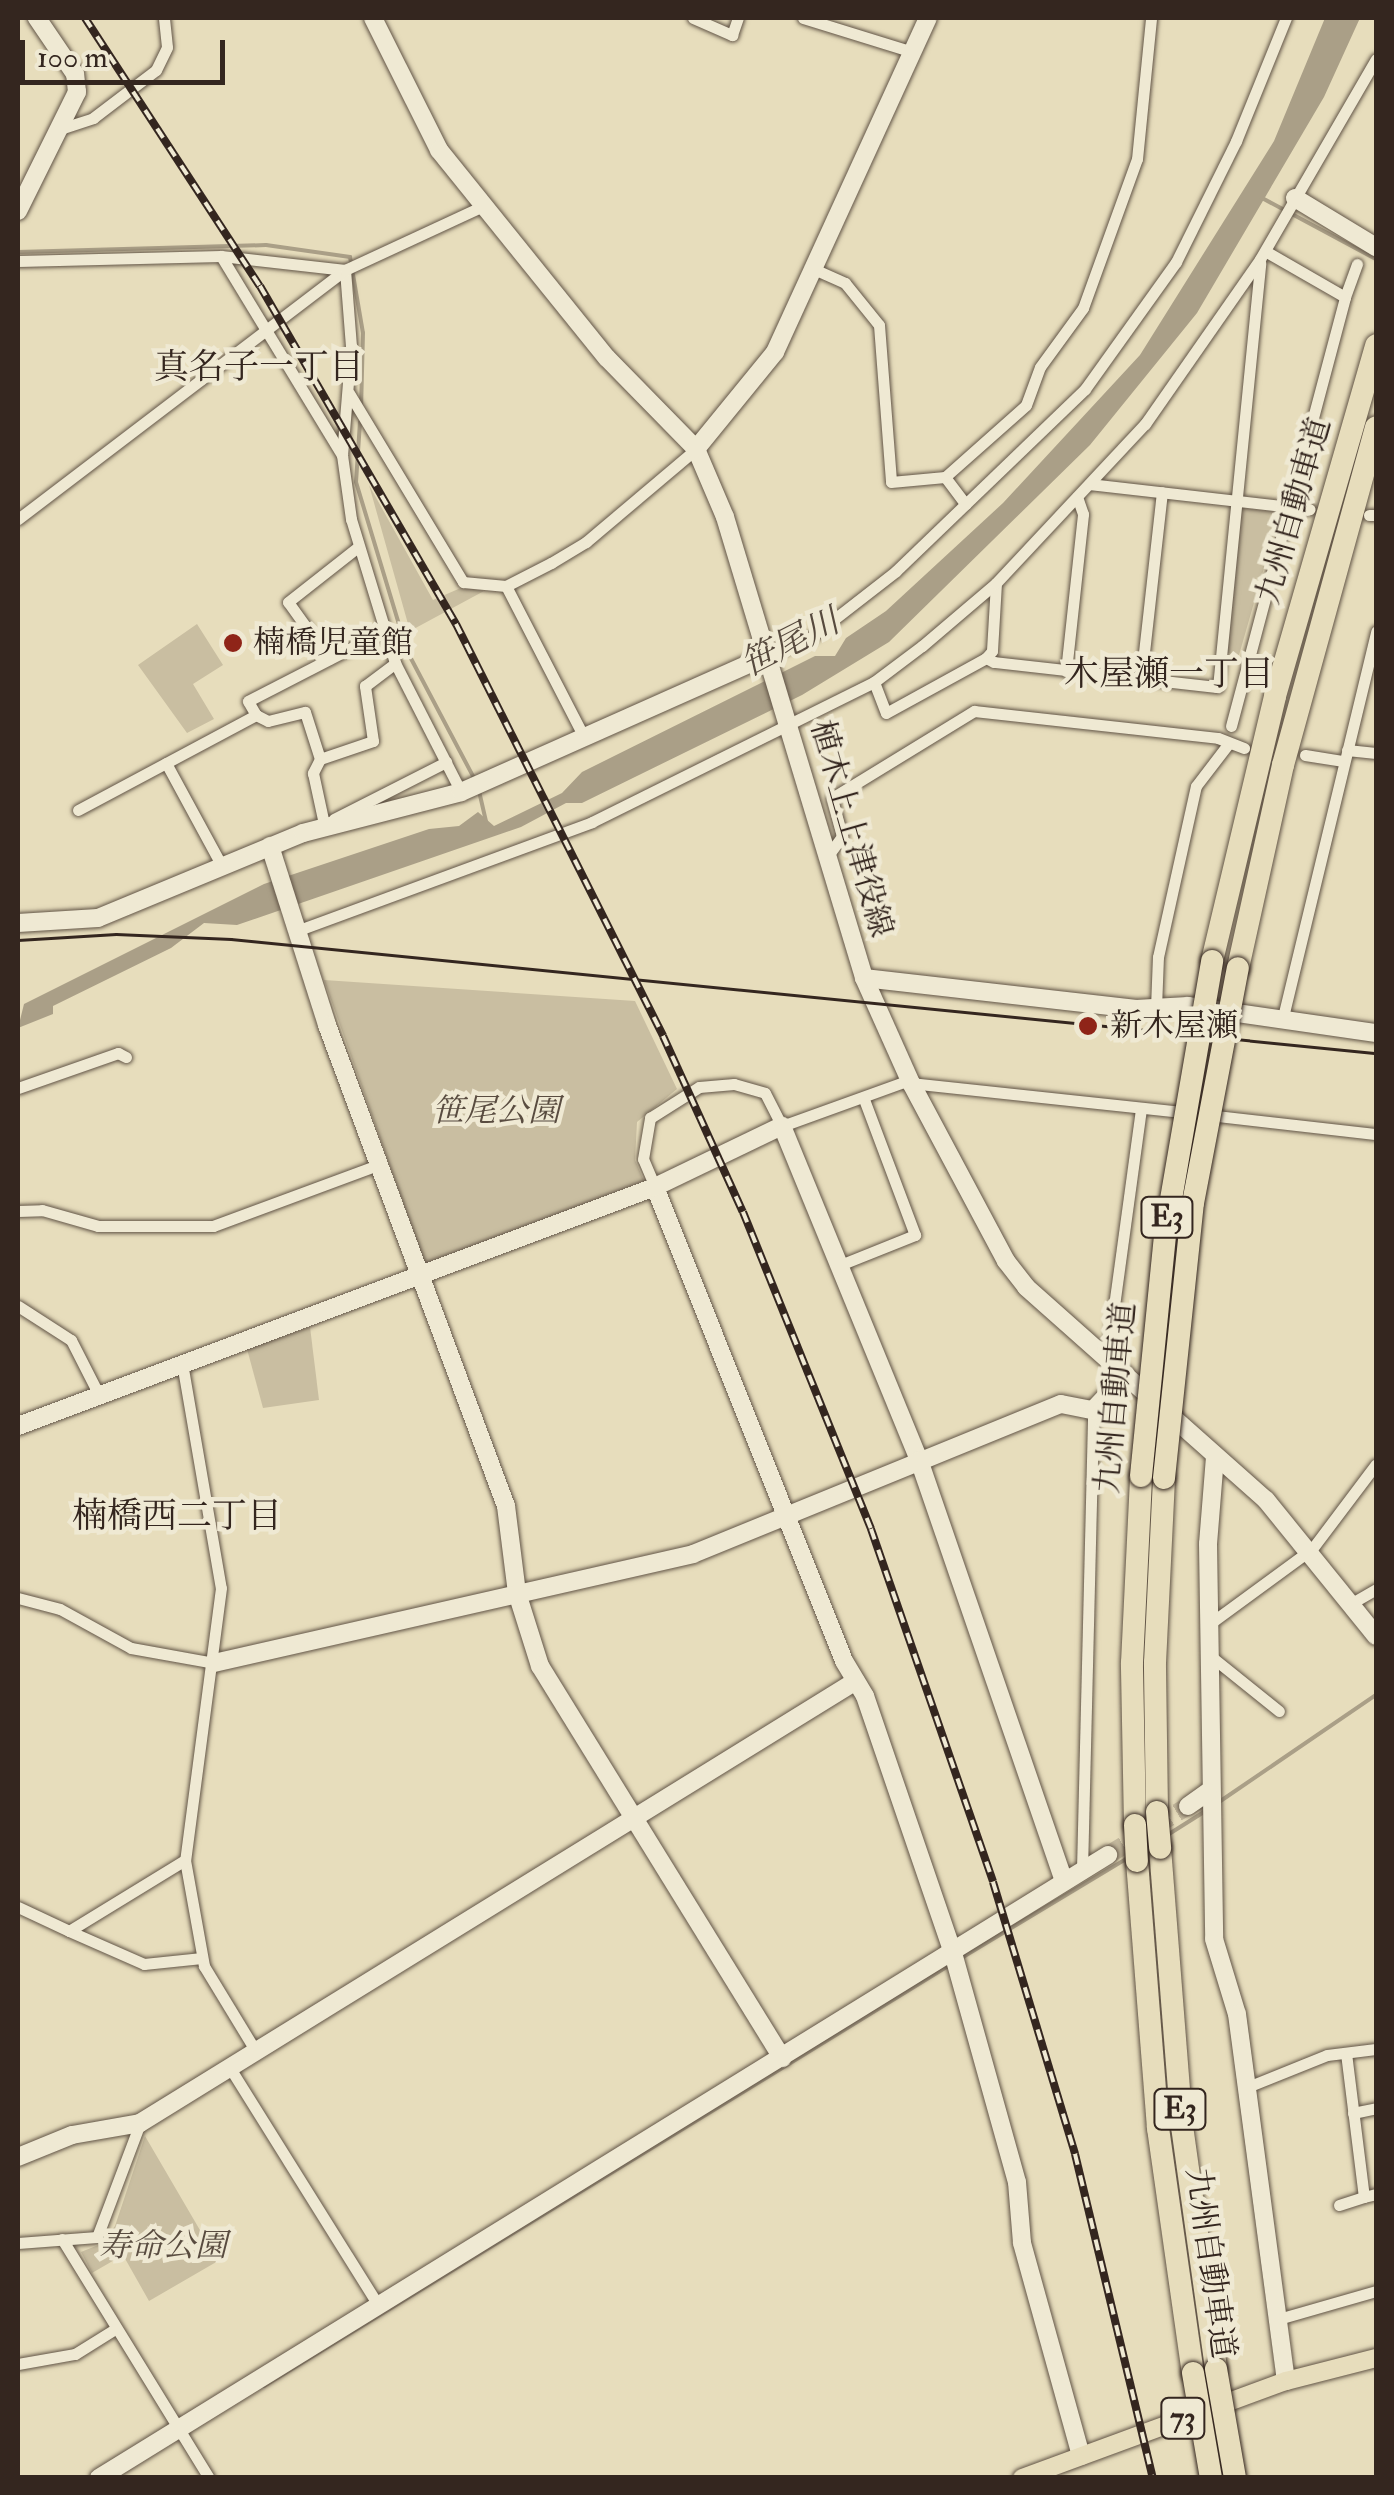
<!DOCTYPE html>
<meta charset="utf-8">
<style>
body{margin:0}
#map{position:relative;width:1394px;height:2495px;overflow:hidden;background:#e7ddbc;font-family:"IM FELL Double Pica","Noto Serif JP",serif}
div>[style]{position:absolute}
[style*='--x']{left:calc(var(--x)*1px);top:calc(var(--y)*1px);width:calc(var(--w)*1px);rotate:calc(var(--a)*1deg)}
.green>*{inset:0;background:#c9bea1}
.water>*{inset:0;background:#aa9f87}
.stream>*{height:4px;margin:-2px;padding:0 2px;transform-origin:2px;border-radius:2px;background:#aa9f87}
.secondary-tunnel>*{height:18px;margin-top:-9px;transform-origin:0;background:repeating-linear-gradient(90deg,#c3b89d 0 18px,transparent 0 27px)}
.roads{filter:drop-shadow(0 0 2px #615446) drop-shadow(0 0 2px #615446)}
.street>*{height:11px;margin:-5.5px;padding:0 5.5px;transform-origin:5.5px;border-radius:5.5px;background:#efe9d3}
.secondary>*{height:18px;margin:-9px;padding:0 9px;transform-origin:9px;border-radius:9px;background:#efe9d3}
.primary>*{height:18px;margin:-9px;padding:0 9px;transform-origin:9px;border-radius:9px;background:#e7ddbc}
.highway>*{height:22px;margin:-11px;padding:0 11px;transform-origin:11px;border-radius:11px;background:#e7ddbc}
.tram>*{height:2.5px;margin:-1.25px;padding:0 1.25px;transform-origin:1.25px;border-radius:1.25px;background:#34261f}
.rail>*{height:8px;margin-top:-4px;transform-origin:0;background:repeating-linear-gradient(90deg,#efe9d3 0 11px,#34261f 0 22px);box-sizing:border-box;border-block:2px solid #34261f}
.bridges{filter:drop-shadow(0 0 2px #34261f) drop-shadow(0 0 2px #34261f)}
.highway-bridge>*{height:22px;margin:-11px;padding:0 11px;transform-origin:11px;border-radius:11px;background:#e7ddbc}
.dots>*{width:28px;height:28px;translate:-50% -50%;box-sizing:border-box;border:5px solid #efe9d3;border-radius:50%}
span{translate:-50% -50%;white-space:nowrap;text-align:center;line-height:1.15;-webkit-text-stroke:9px #efe9d3;paint-order:stroke}
.shield-label span{padding:2px 8px;background:#efe9d3;border:2px solid;border-radius:8px;-webkit-text-stroke-width:0}
.shield-label{font-size:30px;color:#34261f;font-weight:700}
.street-label{font-size:32px;color:#34261f}
.poi-label{font-size:32px;color:#34261f}
.left{translate:0 -50%;text-align:left}
.park-label{font-size:32px;color:#594c40;font-style:italic}
.neighbourhood-label{font-size:35px;color:#34261f}
.water-label{font-size:35px;color:#574a3e;font-style:italic}
.frame{position:absolute;inset:0;border:20px solid #34261f;pointer-events:none}
.scale{position:absolute;left:20px;top:40px;width:205px;height:45px;box-sizing:border-box;border:5px solid #34261f;border-top:0;padding-left:12px;font-size:30px;line-height:35px;white-space:nowrap;color:#34261f;-webkit-text-stroke:8px #efe9d3;paint-order:stroke}
</style>
<div id="map">
<div class="green">
<i style="clip-path:polygon(369px 485px,433px 600px,463px 587px,484px 591px,410px 631px)"></i>
<i style="clip-path:polygon(1242px 508px,1280px 512px,1239px 655px,1226px 653px)"></i>
<i style="clip-path:polygon(197px 624px,223px 665px,193px 684px,214px 719px,187px 733px,138px 665px)"></i>
<i style="clip-path:polygon(324px 980px,635px 1001px,677px 1089px,637px 1122px,635px 1160px,644px 1181px,426px 1267px)"></i>
<i style="clip-path:polygon(310px 1327px,319px 1400px,263px 1408px,247px 1349px)"></i>
<i style="clip-path:polygon(145px 2136px,218px 2261px,149px 2301px,123px 2255px,92px 2273px,81px 2252px,101px 2244px,115px 2226px)"></i>
</div>
<div class="water">
<i style="clip-path:polygon(1325px 18px,1360px 18px,1324px 97px,1197px 313px,1090px 445px,889px 642px,802px 695px,582px 803px,566px 803px,521px 827px,237px 925px,204px 923px,171px 948px,53px 1006px,53px 1014px,18px 1028px,24px 1004px,264px 884px,429px 829px,459px 826px,478px 812px,494px 826px,562px 793px,582px 772px,815px 656px,835px 656px,846px 638px,886px 611px,1003px 503px,1140px 355px,1274px 141px)"></i>
</div>
<div class="stream">
<i style="--x:1262;--y:198;--w:129;--a:28.2"></i>
<i style="--x:18;--y:252;--w:248;--a:-1.6"></i>
<i style="--x:266;--y:245;--w:85;--a:8.1"></i>
<i style="--x:350;--y:257;--w:77;--a:80.3"></i>
<i style="--x:363;--y:333;--w:74;--a:91.5"></i>
<i style="--x:360;--y:422;--w:60;--a:93.8"></i>
<i style="--x:356;--y:482;--w:177;--a:73.2"></i>
<i style="--x:407;--y:651;--w:144;--a:62.2"></i>
<i style="--x:479;--y:791;--w:31;--a:77"></i>
<i style="--x:1219;--y:1802;--w:190;--a:-34.3"></i>
<i style="--x:1169;--y:1834;--w:45;--a:-32.3"></i>
<i style="--x:963;--y:1957;--w:190;--a:-31"></i>
<i style="--x:264;--y:2386;--w:805;--a:-31.54"></i>
</div>
<div class="secondary-tunnel">
<i style="--x:1108;--y:1855;--w:94;--a:-31.5"></i>
</div>
<div class="roads">
<div class="street">
<i style="--x:693;--y:18;--w:43;--a:23.6"></i>
<i style="--x:732;--y:35;--w:18;--a:-71"></i>
<i style="--x:803;--y:18;--w:115;--a:17.2"></i>
<i style="--x:63;--y:128;--w:32;--a:-18"></i>
<i style="--x:93;--y:118;--w:79;--a:-37.3"></i>
<i style="--x:156;--y:70;--w:25;--a:-64"></i>
<i style="--x:167;--y:47;--w:29;--a:-96"></i>
<i style="--x:221;--y:256;--w:233;--a:58.7"></i>
<i style="--x:18;--y:261;--w:203;--a:-1.4"></i>
<i style="--x:221;--y:256;--w:125;--a:6.4"></i>
<i style="--x:345;--y:270;--w:76;--a:85.5"></i>
<i style="--x:351;--y:346;--w:109;--a:94.7"></i>
<i style="--x:342;--y:455;--w:65;--a:82"></i>
<i style="--x:351;--y:519;--w:151;--a:73"></i>
<i style="--x:395;--y:663;--w:145;--a:62.9"></i>
<i style="--x:816;--y:270;--w:32;--a:24"></i>
<i style="--x:845;--y:283;--w:54;--a:51"></i>
<i style="--x:879;--y:325;--w:157;--a:85.6"></i>
<i style="--x:891;--y:482;--w:54;--a:-5.3"></i>
<i style="--x:945;--y:477;--w:108;--a:-41.6"></i>
<i style="--x:1026;--y:405;--w:40;--a:-69.8"></i>
<i style="--x:1040;--y:367;--w:73;--a:-53.9"></i>
<i style="--x:1083;--y:308;--w:158;--a:-70.1"></i>
<i style="--x:1137;--y:159;--w:142;--a:-84.3"></i>
<i style="--x:1345;--y:297;--w:35;--a:-70"></i>
<i style="--x:349;--y:393;--w:221;--a:58.9"></i>
<i style="--x:463;--y:582;--w:43;--a:5.3"></i>
<i style="--x:506;--y:586;--w:51;--a:-27.1"></i>
<i style="--x:551;--y:563;--w:41;--a:-31"></i>
<i style="--x:586;--y:542;--w:144;--a:-40.2"></i>
<i style="--x:945;--y:477;--w:34;--a:53"></i>
<i style="--x:1089;--y:484;--w:222;--a:6.5"></i>
<i style="--x:1369;--y:515;--w:7;--a:0"></i>
<i style="--x:18;--y:519;--w:411;--a:-37.3"></i>
<i style="--x:345;--y:270;--w:152;--a:-24.9"></i>
<i style="--x:996;--y:583;--w:68;--a:93.4"></i>
<i style="--x:992;--y:651;--w:9;--a:131"></i>
<i style="--x:986;--y:658;--w:9;--a:27"></i>
<i style="--x:994;--y:662;--w:225;--a:6.4"></i>
<i style="--x:1218;--y:687;--w:426;--a:-84.3"></i>
<i style="--x:506;--y:586;--w:172;--a:62.7"></i>
<i style="--x:768;--y:655;--w:45;--a:-22"></i>
<i style="--x:810;--y:638;--w:109;--a:-37.9"></i>
<i style="--x:896;--y:571;--w:262;--a:-43.9"></i>
<i style="--x:1085;--y:389;--w:156;--a:-54.4"></i>
<i style="--x:1176;--y:262;--w:135;--a:-63.6"></i>
<i style="--x:1236;--y:141;--w:133;--a:-67.9"></i>
<i style="--x:329;--y:659;--w:70;--a:-125.7"></i>
<i style="--x:288;--y:602;--w:89;--a:-38.2"></i>
<i style="--x:1066;--y:671;--w:158;--a:-83.8"></i>
<i style="--x:1083;--y:514;--w:18;--a:-109"></i>
<i style="--x:1141;--y:679;--w:188;--a:-83.6"></i>
<i style="--x:874;--y:682;--w:33;--a:69"></i>
<i style="--x:886;--y:713;--w:114;--a:-28.8"></i>
<i style="--x:256;--y:715;--w:13;--a:27"></i>
<i style="--x:268;--y:721;--w:38;--a:-14"></i>
<i style="--x:305;--y:712;--w:49;--a:72.3"></i>
<i style="--x:320;--y:759;--w:16;--a:117"></i>
<i style="--x:313;--y:773;--w:52;--a:77.8"></i>
<i style="--x:1231;--y:726;--w:444;--a:-75.1"></i>
<i style="--x:1345;--y:297;--w:92;--a:-150.1"></i>
<i style="--x:1347;--y:750;--w:29;--a:6"></i>
<i style="--x:1305;--y:755;--w:39;--a:9"></i>
<i style="--x:320;--y:759;--w:56;--a:-18.8"></i>
<i style="--x:373;--y:741;--w:56;--a:-98.3"></i>
<i style="--x:365;--y:686;--w:38;--a:-37"></i>
<i style="--x:166;--y:763;--w:117;--a:61.5"></i>
<i style="--x:78;--y:810;--w:202;--a:-28.1"></i>
<i style="--x:256;--y:715;--w:16;--a:-120"></i>
<i style="--x:248;--y:701;--w:151;--a:-27.2"></i>
<i style="--x:334;--y:819;--w:126;--a:-27"></i>
<i style="--x:827;--y:857;--w:26;--a:-54"></i>
<i style="--x:842;--y:836;--w:39;--a:-105"></i>
<i style="--x:832;--y:798;--w:167;--a:-31.5"></i>
<i style="--x:974;--y:711;--w:245;--a:6.3"></i>
<i style="--x:1218;--y:738;--w:28;--a:21"></i>
<i style="--x:299;--y:930;--w:312;--a:-20.2"></i>
<i style="--x:592;--y:822;--w:315;--a:-26.4"></i>
<i style="--x:874;--y:682;--w:60;--a:-36.9"></i>
<i style="--x:922;--y:646;--w:97;--a:-40.4"></i>
<i style="--x:996;--y:583;--w:218;--a:-46.9"></i>
<i style="--x:1145;--y:424;--w:201;--a:-55.1"></i>
<i style="--x:1260;--y:259;--w:231;--a:-59.9"></i>
<i style="--x:1156;--y:1008;--w:51;--a:-87.8"></i>
<i style="--x:1158;--y:957;--w:175;--a:-77.5"></i>
<i style="--x:1196;--y:786;--w:54;--a:-52.5"></i>
<i style="--x:1282;--y:1021;--w:401;--a:-76.4"></i>
<i style="--x:911;--y:1083;--w:281;--a:6.1"></i>
<i style="--x:18;--y:1088;--w:106;--a:-19.3"></i>
<i style="--x:118;--y:1053;--w:9;--a:27"></i>
<i style="--x:1208;--y:1115;--w:169;--a:6.5"></i>
<i style="--x:655;--y:1187;--w:30;--a:-113"></i>
<i style="--x:643;--y:1159;--w:42;--a:-80.3"></i>
<i style="--x:650;--y:1118;--w:58;--a:-32.3"></i>
<i style="--x:699;--y:1087;--w:35;--a:-5"></i>
<i style="--x:734;--y:1084;--w:32;--a:16"></i>
<i style="--x:765;--y:1093;--w:37;--a:63"></i>
<i style="--x:782;--y:1126;--w:135;--a:-19.9"></i>
<i style="--x:18;--y:1211;--w:24;--a:-2"></i>
<i style="--x:42;--y:1210;--w:58;--a:15.9"></i>
<i style="--x:98;--y:1226;--w:115;--a:0"></i>
<i style="--x:213;--y:1226;--w:176;--a:-20.3"></i>
<i style="--x:840;--y:1265;--w:81;--a:-21.8"></i>
<i style="--x:915;--y:1235;--w:147;--a:-110.6"></i>
<i style="--x:18;--y:1306;--w:63;--a:32.7"></i>
<i style="--x:71;--y:1340;--w:62;--a:63"></i>
<i style="--x:1107;--y:1357;--w:251;--a:-82.2"></i>
<i style="--x:182;--y:1363;--w:228;--a:80.2"></i>
<i style="--x:221;--y:1588;--w:274;--a:97.5"></i>
<i style="--x:185;--y:1860;--w:108;--a:79.8"></i>
<i style="--x:204;--y:1966;--w:102;--a:58.7"></i>
<i style="--x:18;--y:1598;--w:43;--a:14.7"></i>
<i style="--x:60;--y:1609;--w:81;--a:28.8"></i>
<i style="--x:131;--y:1648;--w:84;--a:10.2"></i>
<i style="--x:1352;--y:1603;--w:28;--a:-30"></i>
<i style="--x:1208;--y:1625;--w:129;--a:-36.2"></i>
<i style="--x:1312;--y:1549;--w:106;--a:-53"></i>
<i style="--x:1208;--y:1654;--w:91;--a:38.8"></i>
<i style="--x:1082;--y:1870;--w:460;--a:-88.6"></i>
<i style="--x:18;--y:1907;--w:56;--a:25.2"></i>
<i style="--x:69;--y:1931;--w:136;--a:-31.5"></i>
<i style="--x:69;--y:1931;--w:82;--a:23.7"></i>
<i style="--x:144;--y:1964;--w:58;--a:-5.9"></i>
<i style="--x:1346;--y:2053;--w:145;--a:82.9"></i>
<i style="--x:1364;--y:2197;--w:12;--a:-14"></i>
<i style="--x:230;--y:2068;--w:281;--a:58"></i>
<i style="--x:1245;--y:2088;--w:88;--a:-21.9"></i>
<i style="--x:1327;--y:2055;--w:49;--a:-7"></i>
<i style="--x:1353;--y:2113;--w:24;--a:-12"></i>
<i style="--x:1339;--y:2205;--w:26;--a:-18"></i>
<i style="--x:62;--y:2239;--w:281;--a:58.4"></i>
<i style="--x:18;--y:2243;--w:79;--a:-4.3"></i>
<i style="--x:97;--y:2237;--w:122;--a:-69.3"></i>
<i style="--x:1275;--y:2320;--w:105;--a:-16"></i>
<i style="--x:18;--y:2364;--w:58;--a:-10"></i>
<i style="--x:75;--y:2354;--w:47;--a:-32"></i>
</div>
<div class="secondary">
<i style="--x:373;--y:18;--w:148;--a:63.4"></i>
<i style="--x:439;--y:150;--w:267;--a:51.1"></i>
<i style="--x:607;--y:358;--w:127;--a:45.6"></i>
<i style="--x:696;--y:449;--w:74;--a:66.9"></i>
<i style="--x:725;--y:517;--w:481;--a:73.2"></i>
<i style="--x:864;--y:978;--w:115;--a:65.9"></i>
<i style="--x:911;--y:1083;--w:202;--a:61.9"></i>
<i style="--x:1006;--y:1261;--w:33;--a:52"></i>
<i style="--x:1026;--y:1287;--w:321;--a:41.6"></i>
<i style="--x:1266;--y:1500;--w:175;--a:51"></i>
<i style="--x:1295;--y:198;--w:95;--a:31.2"></i>
<i style="--x:18;--y:211;--w:133;--a:-63.6"></i>
<i style="--x:77;--y:92;--w:18;--a:-96"></i>
<i style="--x:75;--y:74;--w:68;--a:-124.2"></i>
<i style="--x:696;--y:449;--w:125;--a:-50.8"></i>
<i style="--x:775;--y:352;--w:367;--a:-65.4"></i>
<i style="--x:270;--y:846;--w:188;--a:72.3"></i>
<i style="--x:327;--y:1025;--w:513;--a:69.59"></i>
<i style="--x:506;--y:1506;--w:88;--a:82.8"></i>
<i style="--x:517;--y:1593;--w:77;--a:72.5"></i>
<i style="--x:540;--y:1666;--w:461;--a:58.3"></i>
<i style="--x:18;--y:923;--w:80;--a:-3.6"></i>
<i style="--x:98;--y:918;--w:222;--a:-22.5"></i>
<i style="--x:303;--y:833;--w:163;--a:-14.5"></i>
<i style="--x:461;--y:792;--w:336;--a:-24"></i>
<i style="--x:864;--y:978;--w:274;--a:6.5"></i>
<i style="--x:1136;--y:1009;--w:52;--a:-3.3"></i>
<i style="--x:1188;--y:1006;--w:190;--a:8.2"></i>
<i style="--x:655;--y:1187;--w:510;--a:68.26"></i>
<i style="--x:844;--y:1661;--w:41;--a:59"></i>
<i style="--x:865;--y:1696;--w:272;--a:71.1"></i>
<i style="--x:953;--y:1953;--w:238;--a:74.4"></i>
<i style="--x:1017;--y:2182;--w:61;--a:85.3"></i>
<i style="--x:1022;--y:2243;--w:221;--a:74.5"></i>
<i style="--x:18;--y:1426;--w:680;--a:-20.57"></i>
<i style="--x:655;--y:1187;--w:141;--a:-25.7"></i>
<i style="--x:782;--y:1126;--w:361;--a:67.7"></i>
<i style="--x:919;--y:1460;--w:444;--a:71"></i>
<i style="--x:1215;--y:1457;--w:87;--a:94.6"></i>
<i style="--x:1208;--y:1544;--w:395;--a:89.1"></i>
<i style="--x:1214;--y:1939;--w:78;--a:73"></i>
<i style="--x:1237;--y:2014;--w:370;--a:82.4"></i>
<i style="--x:214;--y:1663;--w:491;--a:-12.8"></i>
<i style="--x:693;--y:1554;--w:397;--a:-22.2"></i>
<i style="--x:1061;--y:1404;--w:33;--a:11"></i>
<i style="--x:1093;--y:1410;--w:48;--a:-46.7"></i>
<i style="--x:1188;--y:1806;--w:24;--a:-35"></i>
<i style="--x:18;--y:2157;--w:58;--a:-22.2"></i>
<i style="--x:72;--y:2135;--w:69;--a:-10"></i>
<i style="--x:140;--y:2123;--w:841;--a:-31.69"></i>
<i style="--x:99;--y:2478;--w:1186;--a:-31.69"></i>
</div>
<div class="primary">
<i style="--x:1022;--y:2478;--w:281;--a:-20.2"></i>
<i style="--x:1286;--y:2381;--w:93;--a:-14.3"></i>
</div>
<div class="highway">
<i style="--x:1212;--y:961;--w:272;--a:-76.6"></i>
<i style="--x:1275;--y:696;--w:365;--a:-73.9"></i>
<i style="--x:1238;--y:968;--w:208;--a:-77.5"></i>
<i style="--x:1283;--y:765;--w:350;--a:-74.6"></i>
<i style="--x:1157;--y:1812;--w:149;--a:-90.8"></i>
<i style="--x:1155;--y:1663;--w:185;--a:-87.2"></i>
<i style="--x:1135;--y:1825;--w:162;--a:-91.1"></i>
<i style="--x:1132;--y:1663;--w:187;--a:-87.2"></i>
<i style="--x:1160;--y:1848;--w:279;--a:85.5"></i>
<i style="--x:1182;--y:2126;--w:245;--a:82"></i>
<i style="--x:1137;--y:1861;--w:268;--a:85.5"></i>
<i style="--x:1158;--y:2128;--w:247;--a:81.9"></i>
</div>
</div>
<div class="tram">
<i style="--x:18;--y:940;--w:98;--a:-3.5"></i>
<i style="--x:116;--y:934;--w:115;--a:2.5"></i>
<i style="--x:231;--y:939;--w:1151;--a:5.69"></i>
</div>
<div class="rail">
<i style="--x:85;--y:18;--w:320;--a:56.9"></i>
<i style="--x:260;--y:286;--w:391;--a:59.9"></i>
<i style="--x:456;--y:624;--w:461;--a:63.3"></i>
<i style="--x:663;--y:1036;--w:193;--a:65.6"></i>
<i style="--x:743;--y:1212;--w:342;--a:68"></i>
<i style="--x:871;--y:1529;--w:373;--a:70.9"></i>
<i style="--x:993;--y:1882;--w:284;--a:73.2"></i>
<i style="--x:1075;--y:2154;--w:333;--a:76.5"></i>
</div>
<div class="bridges">
<div class="highway-bridge">
<i style="--x:1141;--y:1476;--w:243;--a:-84.3"></i>
<i style="--x:1165;--y:1234;--w:277;--a:-80.2"></i>
<i style="--x:1164;--y:1478;--w:277;--a:-84"></i>
<i style="--x:1193;--y:1203;--w:239;--a:-79.2"></i>
<i style="--x:1157;--y:1812;--w:36;--a:85"></i>
<i style="--x:1135;--y:1825;--w:36;--a:87"></i>
<i style="--x:1216;--y:2369;--w:111;--a:80.1"></i>
<i style="--x:1193;--y:2373;--w:107;--a:80.3"></i>
</div>
</div>
<div class="dots">
<i style="left:233px;top:643px;background:#8f2418"></i>
<i style="left:1088px;top:1026px;background:#8f2418"></i>
</div>
<div class="shield-label">
<span style="left:1167px;top:1217px">E3</span>
<span style="left:1180px;top:2109px">E3</span>
<span style="left:1183px;top:2418px">73</span>
</div>
<div class="street-label">
<span style="left:1294px;top:511px;rotate:-74deg">九州自動車道</span>
<span style="left:851px;top:829px;rotate:74deg">植木上上津役線</span>
<span style="left:1116px;top:1398px;rotate:-85deg">九州自動車道</span>
<span style="left:1210px;top:2263px;rotate:82deg">九州自動車道</span>
</div>
<div class="poi-label">
<span class="left" style="left:253px;top:643px">楠橋児童館</span>
<span class="left" style="left:1110px;top:1026px">新木屋瀬</span>
</div>
<div class="park-label">
<span style="left:496px;top:1111px">笹尾公園</span>
<span style="left:163px;top:2246px">寿命公園</span>
</div>
<div class="neighbourhood-label">
<span style="left:259px;top:367px">真名子一丁目</span>
<span style="left:1169px;top:674px">木屋瀬一丁目</span>
<span style="left:177px;top:1516px">楠橋西二丁目</span>
</div>
<div class="water-label">
<span style="left:790px;top:643px;rotate:-27deg">笹尾川</span>
</div>
<div class="frame"></div>
<div class="scale">100 m</div>
</div>
